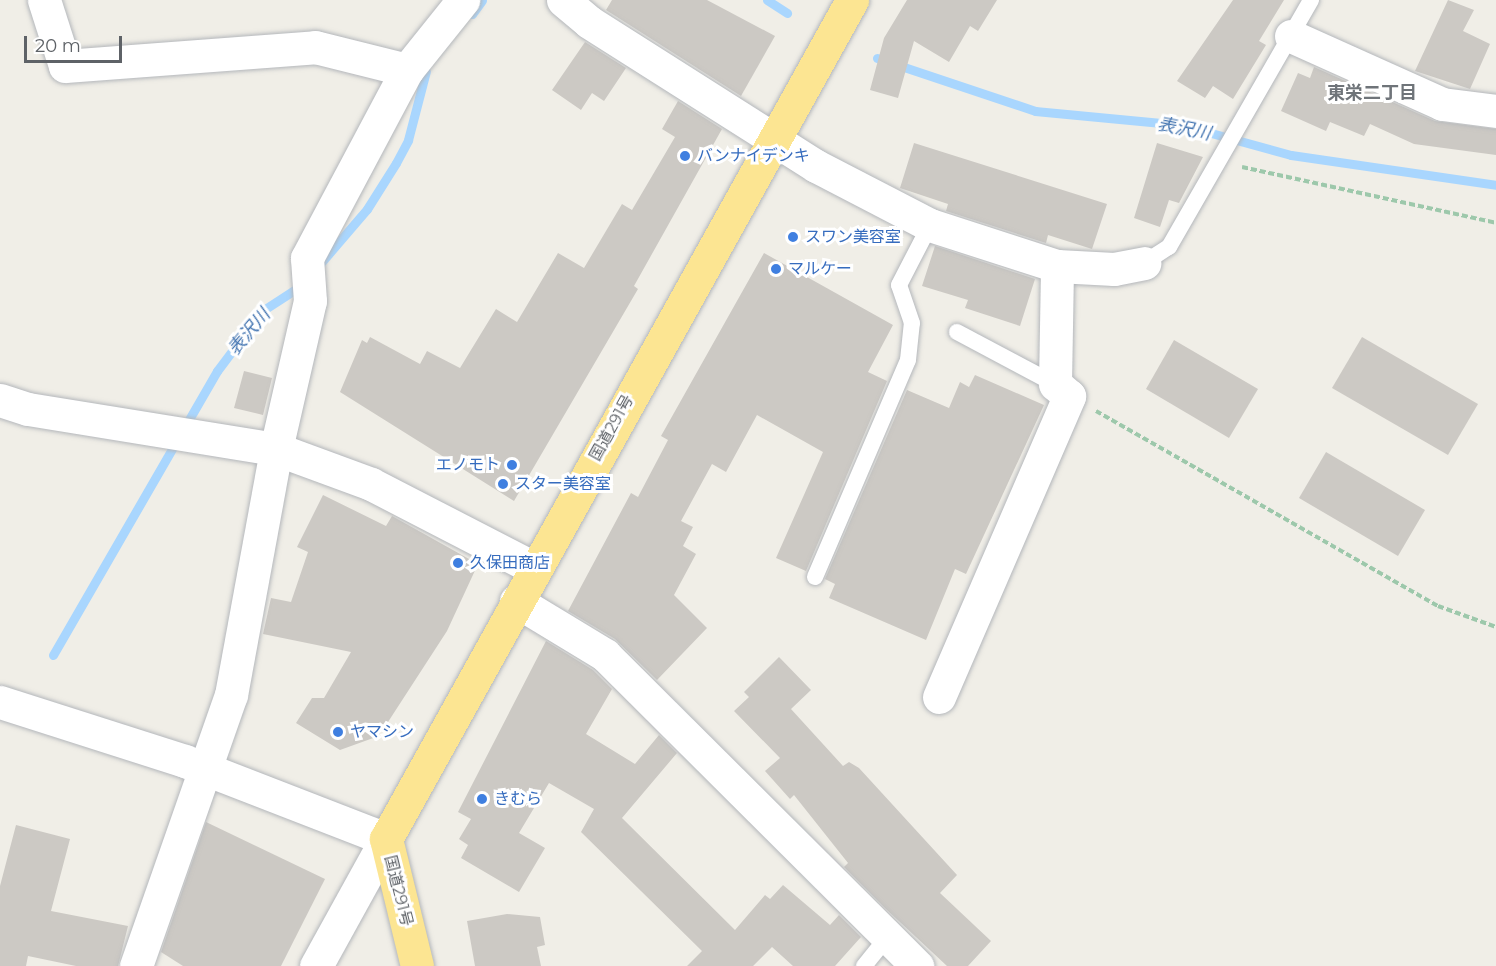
<!DOCTYPE html>
<meta charset="utf-8">
<style>
body{margin:0}
#map{position:relative;width:1496px;height:966px;overflow:hidden;background:#f0eee7;font-family:Montserrat,"Noto Sans JP",sans-serif}
div>[style]{position:absolute}
[style*='--x']{left:calc(var(--x)*1px);top:calc(var(--y)*1px);width:calc(var(--w)*1px);rotate:calc(var(--a)*1deg)}
.stream>*{height:9px;margin:-4.5px;padding:0 4.5px;transform-origin:4.5px;border-radius:4.5px;background:#a9d6fe}
.building>*{inset:0;background:#ccc9c4}
.path>*{height:4px;margin-top:-2px;transform-origin:0;background:repeating-linear-gradient(90deg,#9dc8ab 0 6px,transparent 0 9px)}
.roads{filter:drop-shadow(0 0 2px #b4b7bb) drop-shadow(0 0 2px #b4b7bb)}
.lane>*{height:16px;margin:-8px;padding:0 8px;transform-origin:8px;border-radius:8px;background:#fff}
.street>*{height:33px;margin:-16.5px;padding:0 16.5px;transform-origin:16.5px;border-radius:16.5px;background:#fff}
.secondary>*{height:33px;margin:-16.5px;padding:0 16.5px;transform-origin:16.5px;border-radius:16.5px;background:#fff}
.highway>*{height:33px;margin:-16.5px;padding:0 16.5px;transform-origin:16.5px;border-radius:16.5px;background:#fce592}
.dots>*{width:16px;height:16px;translate:-50% -50%;box-sizing:border-box;border:3px solid #fff;border-radius:50%}
span{translate:-50% -50%;white-space:nowrap;text-align:center;line-height:1.15;-webkit-text-stroke:6px #fff;paint-order:stroke}
.shop-label{font-size:16px;color:#366cbe}
.left{translate:0 -50%;text-align:left}
.right{translate:-100% -50%;text-align:right}
.street-label{font-size:16px;color:#5e6267}
.neighbourhood-label{font-size:18px;color:#6f7479;font-weight:700}
.water-label{font-size:18px;color:#4475b1;font-style:italic}
.scale{position:absolute;left:24px;top:36px;width:98px;height:27px;box-sizing:border-box;border:3px solid #5e6267;border-top:0;padding-left:8px;font-size:18px;line-height:21px;white-space:nowrap;color:#5e6267;-webkit-text-stroke:4px #fff;paint-order:stroke}
</style>
<div id="map">
<div class="stream">
<i style="--x:767;--y:0;--w:24;--a:33"></i>
<i style="--x:472;--y:14;--w:17;--a:-54"></i>
<i style="--x:877;--y:58;--w:167;--a:18.5"></i>
<i style="--x:1035;--y:111;--w:148;--a:5.4"></i>
<i style="--x:1182;--y:125;--w:113;--a:15.4"></i>
<i style="--x:1291;--y:155;--w:207;--a:8.3"></i>
<i style="--x:319;--y:265;--w:74;--a:-49.4"></i>
<i style="--x:367;--y:209;--w:54;--a:-57.8"></i>
<i style="--x:396;--y:163;--w:26;--a:-62"></i>
<i style="--x:408;--y:140;--w:71;--a:-75.4"></i>
<i style="--x:53;--y:655;--w:328;--a:-60"></i>
<i style="--x:217;--y:371;--w:75;--a:-53.1"></i>
<i style="--x:262;--y:311;--w:48;--a:-33"></i>
</div>
<div class="building">
<i style="clip-path:polygon(612px 0,707px 0,775px 36px,741px 96px,606px 10px)"></i>
<i style="clip-path:polygon(907px 0,997px 0,978px 31px,970px 26px,949px 62px,914px 41px,898px 98px,870px 90px,884px 38px)"></i>
<i style="clip-path:polygon(1233px 0,1284px 0,1259px 41px,1266px 45px,1233px 99px,1213px 86px,1205px 98px,1177px 81px)"></i>
<i style="clip-path:polygon(1448px 0,1474px 10px,1463px 31px,1490px 44px,1470px 89px,1415px 71px)"></i>
<i style="clip-path:polygon(585px 42px,626px 68px,604px 101px,592px 93px,581px 110px,552px 90px)"></i>
<i style="clip-path:polygon(1314px 67px,1435px 121px,1496px 129px,1496px 155px,1414px 144px,1370px 124px,1364px 136px,1330px 122px,1326px 131px,1281px 111px,1298px 73px,1310px 78px)"></i>
<i style="clip-path:polygon(678px 101px,722px 129px,634px 286px,638px 289px,514px 501px,340px 392px,362px 340px,367px 343px,370px 337px,420px 364px,427px 351px,460px 368px,496px 309px,517px 322px,558px 253px,584px 268px,622px 204px,632px 210px,675px 137px,662px 129px)"></i>
<i style="clip-path:polygon(914px 143px,1107px 204px,1092px 249px,1048px 235px,1046px 243px,946px 211px,948px 204px,900px 188px)"></i>
<i style="clip-path:polygon(1157px 143px,1203px 157px,1179px 203px,1169px 200px,1160px 227px,1134px 218px)"></i>
<i style="clip-path:polygon(935px 246px,1035px 279px,1020px 326px,965px 308px,968px 300px,922px 286px)"></i>
<i style="clip-path:polygon(764px 253px,893px 325px,868px 372px,887px 381px,806px 571px,776px 558px,823px 452px,757px 415px,726px 472px,712px 464px,681px 521px,693px 527px,683px 546px,696px 554px,674px 595px,707px 628px,657px 680px,615px 639px,568px 611px,631px 493px,638px 497px,668px 440px,661px 436px)"></i>
<i style="clip-path:polygon(1362px 337px,1478px 404px,1448px 455px,1332px 388px)"></i>
<i style="clip-path:polygon(1174px 340px,1258px 389px,1229px 438px,1146px 389px)"></i>
<i style="clip-path:polygon(244px 371px,272px 378px,263px 415px,234px 408px)"></i>
<i style="clip-path:polygon(975px 375px,1044px 405px,966px 574px,955px 569px,926px 640px,829px 598px,835px 584px,825px 579px,907px 390px,949px 408px,960px 382px,969px 387px)"></i>
<i style="clip-path:polygon(1326px 452px,1425px 510px,1398px 556px,1299px 498px)"></i>
<i style="clip-path:polygon(323px 495px,386px 526px,392px 516px,478px 564px,447px 631px,388px 722px,376px 737px,340px 750px,296px 723px,312px 698px,324px 698px,351px 652px,263px 634px,271px 598px,291px 602px,308px 552px,297px 547px)"></i>
<i style="clip-path:polygon(546px 641px,593px 670px,612px 689px,586px 734px,635px 764px,659px 735px,677px 753px,622px 818px,735px 930px,765px 895px,770px 899px,783px 885px,830px 925px,839px 915px,861px 937px,835px 966px,793px 966px,772px 947px,753px 966px,687px 966px,702px 951px,581px 832px,594px 809px,549px 783px,519px 833px,545px 848px,519px 892px,461px 858px,468px 845px,459px 839px,471px 819px,458px 812px)"></i>
<i style="clip-path:polygon(779px 657px,811px 690px,791px 709px,843px 766px,849px 762px,859px 768px,957px 875px,940px 893px,991px 941px,968px 966px,947px 966px,886px 909px,844px 867px,848px 863px,794px 795px,790px 799px,765px 771px,780px 758px,734px 711px,749px 697px,744px 692px)"></i>
<i style="clip-path:polygon(206px 822px,325px 879px,281px 966px,183px 966px,161px 952px)"></i>
<i style="clip-path:polygon(16px 825px,70px 839px,51px 911px,128px 926px,118px 966px,76px 966px,28px 956px,26px 966px,0 966px,0 886px)"></i>
<i style="clip-path:polygon(507px 914px,540px 917px,545px 945px,537px 947px,541px 966px,475px 966px,467px 921px)"></i>
</div>
<div class="path">
<i style="--x:1242;--y:167;--w:260;--a:12.4"></i>
<i style="--x:1096;--y:411;--w:394;--a:29.7"></i>
<i style="--x:1438;--y:606;--w:62;--a:19.9"></i>
</div>
<div class="roads">
<div class="lane">
<i style="--x:1144;--y:263;--w:30;--a:-33"></i>
<i style="--x:1169;--y:247;--w:285;--a:-60.1"></i>
<i style="--x:957;--y:332;--w:111;--a:28"></i>
<i style="--x:815;--y:577;--w:236;--a:-66.8"></i>
<i style="--x:908;--y:360;--w:37;--a:-84"></i>
<i style="--x:912;--y:323;--w:40;--a:-108.9"></i>
<i style="--x:899;--y:285;--w:68;--a:-62.7"></i>
<i style="--x:864;--y:966;--w:38;--a:-51"></i>
</div>
<div class="street">
<i style="--x:44;--y:0;--w:69;--a:72.3"></i>
<i style="--x:65;--y:66;--w:251;--a:-4.3"></i>
<i style="--x:315;--y:47;--w:95;--a:14"></i>
<i style="--x:563;--y:0;--w:34;--a:40"></i>
<i style="--x:589;--y:22;--w:269;--a:32.4"></i>
<i style="--x:816;--y:166;--w:128;--a:27.4"></i>
<i style="--x:930;--y:225;--w:133;--a:17.9"></i>
<i style="--x:1057;--y:266;--w:57;--a:3"></i>
<i style="--x:1114;--y:269;--w:31;--a:-11"></i>
<i style="--x:1291;--y:36;--w:166;--a:24.2"></i>
<i style="--x:1442;--y:104;--w:54;--a:7.4"></i>
<i style="--x:0;--y:400;--w:29;--a:18"></i>
<i style="--x:28;--y:409;--w:251;--a:9.2"></i>
<i style="--x:276;--y:449;--w:101;--a:20.2"></i>
<i style="--x:371;--y:484;--w:183;--a:27.3"></i>
<i style="--x:516;--y:601;--w:104;--a:31.2"></i>
<i style="--x:605;--y:655;--w:441;--a:44.9"></i>
<i style="--x:939;--y:697;--w:328;--a:-66.6"></i>
<i style="--x:1069;--y:396;--w:18;--a:-139"></i>
<i style="--x:1055;--y:384;--w:118;--a:-89"></i>
<i style="--x:136;--y:966;--w:287;--a:-70.7"></i>
<i style="--x:231;--y:695;--w:250;--a:-79.6"></i>
<i style="--x:276;--y:449;--w:152;--a:-77.1"></i>
<i style="--x:310;--y:301;--w:43;--a:-94"></i>
<i style="--x:307;--y:258;--w:213;--a:-62"></i>
<i style="--x:407;--y:70;--w:90;--a:-51.3"></i>
<i style="--x:316;--y:966;--w:145;--a:-61.1"></i>
</div>
<div class="secondary">
<i style="--x:0;--y:702;--w:194;--a:17.7"></i>
<i style="--x:185;--y:761;--w:216;--a:21.2"></i>
</div>
<div class="highway">
<i style="--x:417;--y:966;--w:131;--a:-103.7"></i>
<i style="--x:386;--y:839;--w:960;--a:-60.95"></i>
</div>
</div>
<div class="dots">
<i style="left:685px;top:156px;background:#3f7fe0"></i>
<i style="left:793px;top:237px;background:#3f7fe0"></i>
<i style="left:776px;top:269px;background:#3f7fe0"></i>
<i style="left:512px;top:465px;background:#3f7fe0"></i>
<i style="left:503px;top:484px;background:#3f7fe0"></i>
<i style="left:458px;top:563px;background:#3f7fe0"></i>
<i style="left:338px;top:732px;background:#3f7fe0"></i>
<i style="left:482px;top:799px;background:#3f7fe0"></i>
</div>
<div class="shop-label">
<span class="left" style="left:697px;top:156px">バンナイデンキ</span>
<span class="left" style="left:805px;top:237px">スワン美容室</span>
<span class="left" style="left:788px;top:269px">マルケー</span>
<span class="right" style="left:500px;top:465px">エノモト</span>
<span class="left" style="left:515px;top:484px">スター美容室</span>
<span class="left" style="left:470px;top:563px">久保田商店</span>
<span class="left" style="left:350px;top:732px">ヤマシン</span>
<span class="left" style="left:494px;top:799px">きむら</span>
</div>
<div class="street-label">
<span style="left:612px;top:428px;rotate:-61deg">国道291号</span>
<span style="left:398px;top:891px;rotate:76deg">国道291号</span>
</div>
<div class="neighbourhood-label">
<span style="left:1372px;top:93px">東栄二丁目</span>
</div>
<div class="water-label">
<span style="left:1184px;top:129px;rotate:11deg">表沢川</span>
<span style="left:249px;top:332px;rotate:-50deg">表沢川</span>
</div>
<div class="scale">20 m</div>
</div>
